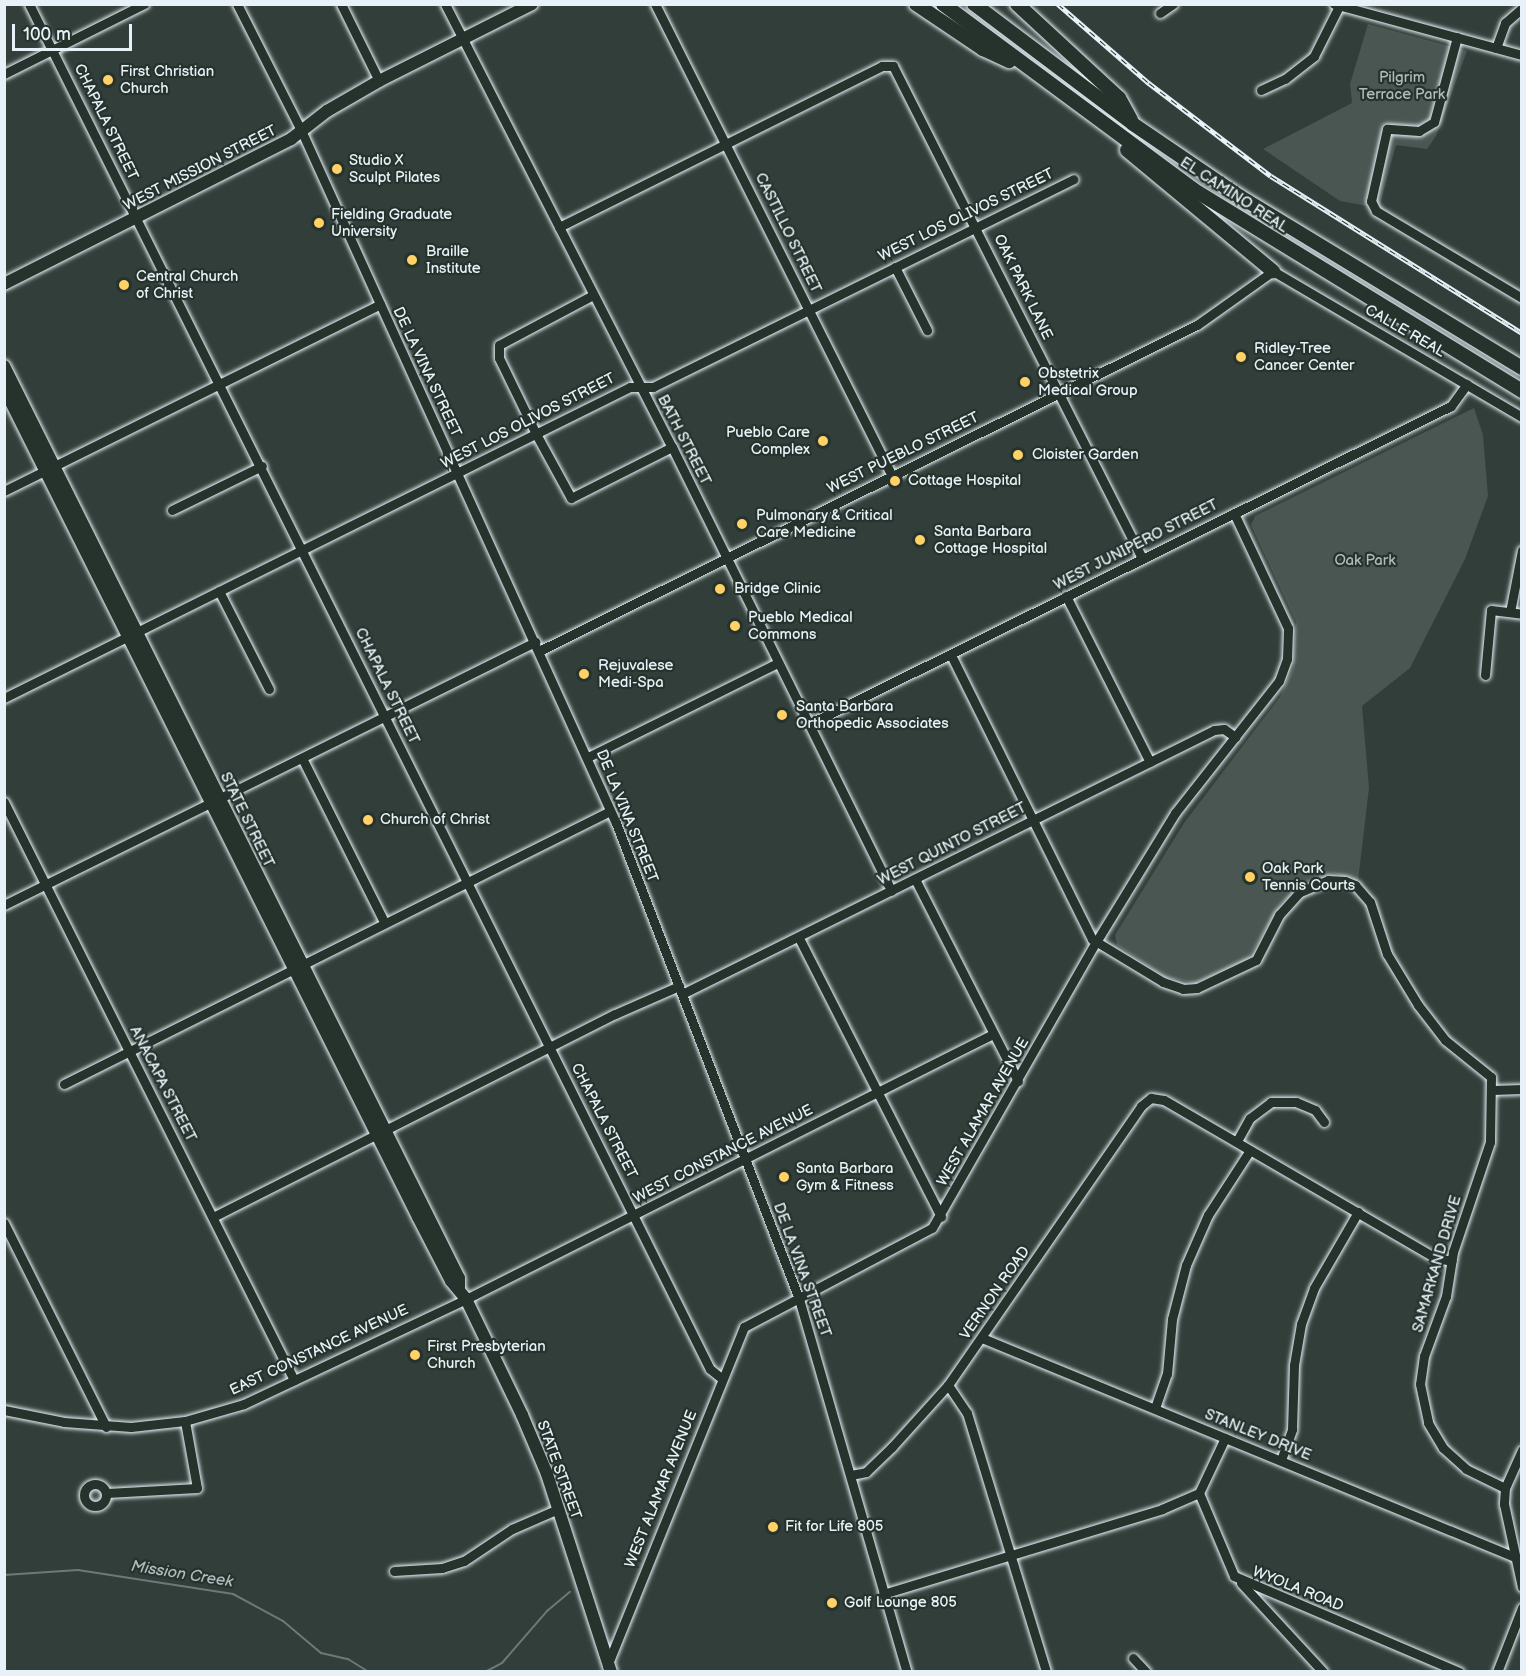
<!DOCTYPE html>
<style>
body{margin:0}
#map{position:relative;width:1526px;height:1676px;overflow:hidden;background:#323e39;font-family:"Balsamiq Sans",sans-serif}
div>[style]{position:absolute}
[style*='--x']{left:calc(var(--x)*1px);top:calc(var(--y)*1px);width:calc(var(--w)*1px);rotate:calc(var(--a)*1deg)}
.green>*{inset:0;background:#495651}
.stream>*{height:2px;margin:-1px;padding:0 1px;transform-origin:1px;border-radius:1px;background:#6d7978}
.roads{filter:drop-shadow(0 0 2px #e8f1f8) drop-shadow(0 0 2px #e8f1f8)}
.minor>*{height:9px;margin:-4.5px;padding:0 4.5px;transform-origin:4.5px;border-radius:4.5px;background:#26332d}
.minor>.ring{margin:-4.5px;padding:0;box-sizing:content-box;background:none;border:9px solid #26332d;border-radius:50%}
.major>*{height:12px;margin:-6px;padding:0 6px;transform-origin:6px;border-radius:6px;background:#26332d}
.highway>*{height:14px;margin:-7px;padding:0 7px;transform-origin:7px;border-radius:7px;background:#26332d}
.rail>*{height:4.5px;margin-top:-2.25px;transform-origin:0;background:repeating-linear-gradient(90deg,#26332d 0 7px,#e8f1f8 0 14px);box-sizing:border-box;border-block:2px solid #e8f1f8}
.dots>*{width:16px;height:16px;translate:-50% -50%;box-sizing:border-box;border:3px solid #26332d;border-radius:50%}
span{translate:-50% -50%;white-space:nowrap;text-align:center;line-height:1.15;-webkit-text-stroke:4.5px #26332d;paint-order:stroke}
.poi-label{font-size:15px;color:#e8f1f8}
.left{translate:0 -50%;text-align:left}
.right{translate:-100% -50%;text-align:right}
.park-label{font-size:15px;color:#b0bbbe}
.street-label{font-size:15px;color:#e8f1f8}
.water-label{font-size:16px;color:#b1bbbe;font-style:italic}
.frame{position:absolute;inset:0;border:6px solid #e8f1f8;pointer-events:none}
.scale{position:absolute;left:12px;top:24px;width:120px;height:27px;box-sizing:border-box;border:3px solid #e8f1f8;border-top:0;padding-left:8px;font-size:18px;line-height:21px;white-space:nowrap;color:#e8f1f8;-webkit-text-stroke:4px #26332d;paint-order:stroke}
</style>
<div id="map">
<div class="green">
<i style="clip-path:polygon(1368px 24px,1467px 51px,1436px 136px,1427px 149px,1396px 145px,1379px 208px,1340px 201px,1263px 149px,1352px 103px,1350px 84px)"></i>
<i style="clip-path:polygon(1474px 408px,1483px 435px,1488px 496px,1465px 559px,1410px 668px,1362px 706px,1369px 788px,1358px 881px,1333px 873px,1306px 882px,1281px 903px,1248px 959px,1195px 983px,1165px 977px,1117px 945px,1115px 935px,1184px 823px,1280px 697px,1293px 668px,1296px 622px,1251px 525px,1255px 516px)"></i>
</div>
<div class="stream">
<i style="--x:4;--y:1575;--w:74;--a:-3.9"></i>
<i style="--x:78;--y:1570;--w:157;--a:8.8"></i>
<i style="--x:233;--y:1594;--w:57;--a:28.4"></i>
<i style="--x:283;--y:1621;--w:50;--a:40.1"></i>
<i style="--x:321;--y:1653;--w:28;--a:13"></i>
<i style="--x:348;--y:1659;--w:25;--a:32"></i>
<i style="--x:485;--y:1672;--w:19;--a:-28"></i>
<i style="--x:502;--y:1663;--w:69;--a:-49.1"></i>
<i style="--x:547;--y:1611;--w:30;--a:-40"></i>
</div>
<div class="roads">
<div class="minor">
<i style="--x:29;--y:4;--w:1525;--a:63.49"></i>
<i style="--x:710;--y:1369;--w:14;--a:39"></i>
<i style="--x:237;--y:4;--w:141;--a:63.1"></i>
<i style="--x:301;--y:130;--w:761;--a:65.56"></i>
<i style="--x:616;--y:823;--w:510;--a:68.97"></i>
<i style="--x:799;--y:1299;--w:388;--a:73.9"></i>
<i style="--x:341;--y:4;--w:86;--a:63.7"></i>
<i style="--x:445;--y:4;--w:498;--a:62.9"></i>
<i style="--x:672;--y:447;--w:495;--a:63.7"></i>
<i style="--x:655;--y:4;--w:528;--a:63.34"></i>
<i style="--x:1334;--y:4;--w:195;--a:15.2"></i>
<i style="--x:1160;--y:13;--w:16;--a:-35"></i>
<i style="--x:1457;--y:37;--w:88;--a:105.1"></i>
<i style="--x:1434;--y:122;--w:17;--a:149"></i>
<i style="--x:1419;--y:131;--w:32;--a:-176"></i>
<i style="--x:1387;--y:129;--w:74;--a:102.5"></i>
<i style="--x:1371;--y:201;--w:11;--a:63"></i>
<i style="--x:1376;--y:211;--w:170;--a:30.8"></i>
<i style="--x:1496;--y:48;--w:27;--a:-70"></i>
<i style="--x:1505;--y:23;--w:23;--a:-41"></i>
<i style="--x:4;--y:74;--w:157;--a:-26.6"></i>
<i style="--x:1261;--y:90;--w:26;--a:-25"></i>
<i style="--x:1285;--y:79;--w:37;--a:-38"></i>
<i style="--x:1314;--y:56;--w:56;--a:-63.4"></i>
<i style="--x:559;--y:227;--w:361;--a:-26.5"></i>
<i style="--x:882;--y:66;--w:11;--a:0"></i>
<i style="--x:893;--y:66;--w:551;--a:63.16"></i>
<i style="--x:895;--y:267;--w:71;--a:63.1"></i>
<i style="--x:593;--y:295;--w:106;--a:152"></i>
<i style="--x:499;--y:345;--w:13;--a:90"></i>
<i style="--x:499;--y:358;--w:85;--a:64"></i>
<i style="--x:536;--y:434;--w:73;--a:61.3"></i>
<i style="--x:571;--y:498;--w:113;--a:-26.8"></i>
<i style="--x:4;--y:491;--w:420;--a:-26.4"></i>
<i style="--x:172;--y:510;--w:100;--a:-26.1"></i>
<i style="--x:219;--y:591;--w:110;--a:63"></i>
<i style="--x:1066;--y:596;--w:186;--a:63.2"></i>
<i style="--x:1510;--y:612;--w:63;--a:-79"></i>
<i style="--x:539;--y:651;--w:734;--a:-26.36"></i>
<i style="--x:1197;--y:325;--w:93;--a:-35.4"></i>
<i style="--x:1273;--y:271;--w:289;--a:30.4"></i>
<i style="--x:951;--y:655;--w:317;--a:63.6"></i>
<i style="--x:1092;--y:939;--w:83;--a:31.2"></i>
<i style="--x:1163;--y:982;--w:21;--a:19"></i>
<i style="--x:1183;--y:989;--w:14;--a:-4"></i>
<i style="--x:1197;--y:988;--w:65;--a:-25.4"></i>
<i style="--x:1256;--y:960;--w:51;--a:-62.9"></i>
<i style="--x:1279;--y:915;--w:31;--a:-48"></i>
<i style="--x:1300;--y:892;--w:30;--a:-23"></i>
<i style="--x:1328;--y:880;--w:17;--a:3"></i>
<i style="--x:1345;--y:881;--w:11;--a:22"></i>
<i style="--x:1355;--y:885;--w:23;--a:49"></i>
<i style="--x:1370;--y:902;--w:55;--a:71.9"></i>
<i style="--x:1387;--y:954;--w:60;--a:58.7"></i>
<i style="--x:1418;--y:1005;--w:44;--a:52.4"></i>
<i style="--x:1445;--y:1040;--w:59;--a:38.8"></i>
<i style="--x:1491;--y:1077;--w:65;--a:90.9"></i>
<i style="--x:1490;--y:1142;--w:116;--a:108.6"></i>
<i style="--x:1453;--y:1252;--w:45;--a:99"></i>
<i style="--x:1446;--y:1296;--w:64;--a:110.1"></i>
<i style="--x:1424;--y:1356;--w:28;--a:98"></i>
<i style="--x:1420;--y:1384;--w:40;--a:78"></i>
<i style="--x:1428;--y:1423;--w:29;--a:59"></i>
<i style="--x:1443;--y:1448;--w:31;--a:42"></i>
<i style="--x:1466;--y:1469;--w:43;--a:26"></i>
<i style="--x:1485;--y:675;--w:65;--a:-84.7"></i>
<i style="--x:1491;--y:610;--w:31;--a:7"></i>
<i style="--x:4;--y:698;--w:699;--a:-26.42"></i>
<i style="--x:630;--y:387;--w:23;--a:0"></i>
<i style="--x:653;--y:387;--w:469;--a:-26.3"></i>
<i style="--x:809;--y:724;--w:716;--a:-26.35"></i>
<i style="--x:1451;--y:406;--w:27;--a:-54"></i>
<i style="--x:588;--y:757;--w:211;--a:-26.4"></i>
<i style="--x:302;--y:758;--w:183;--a:63.4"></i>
<i style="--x:4;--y:802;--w:647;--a:63.36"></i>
<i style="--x:915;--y:879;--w:227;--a:63"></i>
<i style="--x:4;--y:905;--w:593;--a:-26.35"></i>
<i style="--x:799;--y:938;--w:313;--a:63"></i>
<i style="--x:682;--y:994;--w:594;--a:-26.39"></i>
<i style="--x:1214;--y:730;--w:10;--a:-6"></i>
<i style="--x:1224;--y:729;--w:14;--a:36"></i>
<i style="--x:64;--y:1084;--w:610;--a:-26.57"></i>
<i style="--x:1493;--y:1090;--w:29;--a:-2"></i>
<i style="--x:1237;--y:1141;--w:26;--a:-61"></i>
<i style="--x:1250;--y:1118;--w:26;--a:-37"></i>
<i style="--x:1271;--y:1102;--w:25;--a:0"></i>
<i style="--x:1296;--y:1102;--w:21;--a:23"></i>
<i style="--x:1315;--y:1110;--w:15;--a:53"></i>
<i style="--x:213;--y:1217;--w:450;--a:-26.8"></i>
<i style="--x:615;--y:1014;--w:70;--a:-23.6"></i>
<i style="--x:4;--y:1223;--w:228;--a:63.4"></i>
<i style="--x:982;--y:1338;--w:584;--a:22.35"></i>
<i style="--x:948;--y:1385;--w:34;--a:56"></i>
<i style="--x:967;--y:1413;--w:271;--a:73"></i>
<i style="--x:1155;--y:1408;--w:36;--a:-71"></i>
<i style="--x:1167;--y:1374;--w:55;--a:-84.8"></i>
<i style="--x:1172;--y:1319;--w:56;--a:-75.5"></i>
<i style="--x:1186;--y:1265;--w:55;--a:-66.3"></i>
<i style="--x:1208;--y:1215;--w:77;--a:-57.1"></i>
<i style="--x:4;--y:1410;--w:61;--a:11.3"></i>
<i style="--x:64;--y:1422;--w:67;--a:4.3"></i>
<i style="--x:131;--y:1427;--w:54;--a:-6.3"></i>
<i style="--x:185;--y:1421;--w:61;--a:-16.1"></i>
<i style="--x:244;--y:1404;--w:246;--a:-25.3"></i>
<i style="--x:466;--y:1299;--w:590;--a:-26.7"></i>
<i style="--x:1225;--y:1438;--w:61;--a:115.3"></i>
<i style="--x:1199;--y:1493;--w:90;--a:67.1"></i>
<i style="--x:1234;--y:1576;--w:245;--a:23.1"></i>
<i style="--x:1522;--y:1450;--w:42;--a:114.1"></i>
<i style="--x:1505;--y:1488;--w:16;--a:94"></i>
<i style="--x:1504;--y:1504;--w:85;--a:77.8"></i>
<i style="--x:1281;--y:1460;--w:33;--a:-70"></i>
<i style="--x:1292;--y:1429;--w:64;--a:-88.2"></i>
<i style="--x:1294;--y:1365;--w:42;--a:-80.3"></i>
<i style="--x:1301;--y:1324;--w:38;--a:-70"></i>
<i style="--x:1314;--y:1288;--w:88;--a:-59.9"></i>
<i style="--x:851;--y:1475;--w:15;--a:-11"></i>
<i style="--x:866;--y:1472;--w:36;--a:-44"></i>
<i style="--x:892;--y:1447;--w:84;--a:-47.9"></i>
<i style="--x:948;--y:1385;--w:339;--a:-55.3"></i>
<i style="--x:1141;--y:1106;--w:13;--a:-39"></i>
<i style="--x:1151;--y:1098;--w:13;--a:9"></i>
<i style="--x:1164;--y:1100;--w:312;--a:30.2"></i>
<i style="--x:1434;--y:1257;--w:18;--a:13"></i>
<i class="ring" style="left:84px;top:1484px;width:13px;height:13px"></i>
<i style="--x:107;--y:1493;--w:90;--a:-3.2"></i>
<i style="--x:197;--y:1488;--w:68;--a:-100.2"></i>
<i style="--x:394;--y:1571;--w:48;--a:-3.6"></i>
<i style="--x:442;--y:1568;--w:23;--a:-18"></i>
<i style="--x:464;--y:1561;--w:58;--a:-33.7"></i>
<i style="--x:512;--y:1529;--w:50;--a:-23.5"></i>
<i style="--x:1241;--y:1583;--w:121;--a:47.3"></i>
<i style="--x:883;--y:1594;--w:292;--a:-16.9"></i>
<i style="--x:1162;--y:1509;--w:40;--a:-23.4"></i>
<i style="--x:1133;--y:1658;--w:19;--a:47"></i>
<i style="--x:607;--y:1666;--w:366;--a:-68"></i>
<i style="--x:744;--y:1327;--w:212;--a:-27.8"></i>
<i style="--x:932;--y:1228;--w:330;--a:-60.2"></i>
<i style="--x:1096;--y:942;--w:151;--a:-58.5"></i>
<i style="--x:1175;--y:813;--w:168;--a:-51.8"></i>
<i style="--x:1279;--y:681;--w:23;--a:-70"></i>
<i style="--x:1287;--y:659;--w:31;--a:-88"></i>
<i style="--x:1288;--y:628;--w:127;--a:-115.2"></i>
<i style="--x:1497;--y:1672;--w:69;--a:-68.7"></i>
</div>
<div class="major">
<i style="--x:4;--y:284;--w:322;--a:-26.8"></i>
<i style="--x:291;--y:139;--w:46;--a:-37.9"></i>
<i style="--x:327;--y:111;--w:60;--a:-30"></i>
<i style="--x:379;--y:81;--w:171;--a:-26.7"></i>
<i style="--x:4;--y:366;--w:1019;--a:63.49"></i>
<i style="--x:459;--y:1278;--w:10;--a:90"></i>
<i style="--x:4;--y:388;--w:927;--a:63.46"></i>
<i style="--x:418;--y:1217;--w:72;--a:62.7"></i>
<i style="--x:451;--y:1281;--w:23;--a:50"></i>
<i style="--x:466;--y:1299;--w:129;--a:64.2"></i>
<i style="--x:522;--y:1415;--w:64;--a:67"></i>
<i style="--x:547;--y:1474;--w:208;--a:72.1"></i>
</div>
<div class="highway">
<i style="--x:916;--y:4;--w:81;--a:33.9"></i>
<i style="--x:983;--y:49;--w:29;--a:25"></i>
<i style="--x:943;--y:4;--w:312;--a:36.5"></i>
<i style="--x:1194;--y:190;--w:385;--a:31.5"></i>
<i style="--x:974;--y:4;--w:199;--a:37"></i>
<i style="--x:1133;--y:124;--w:128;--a:34.2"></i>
<i style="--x:1239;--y:196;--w:331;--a:31.3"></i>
<i style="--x:1017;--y:4;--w:139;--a:42.7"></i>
<i style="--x:1119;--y:98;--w:25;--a:61"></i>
<i style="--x:1127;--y:150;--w:190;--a:39.7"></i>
</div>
</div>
<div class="rail">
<i style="--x:1058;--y:4;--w:121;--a:41"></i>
<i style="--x:1149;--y:83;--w:153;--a:37.3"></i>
<i style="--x:1271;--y:176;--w:296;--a:32"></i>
</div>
<div class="dots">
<i style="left:108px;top:80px;background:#ffd166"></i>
<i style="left:337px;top:169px;background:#ffd166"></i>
<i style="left:319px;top:223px;background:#ffd166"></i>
<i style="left:412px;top:260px;background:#ffd166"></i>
<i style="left:124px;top:285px;background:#ffd166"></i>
<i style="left:1241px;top:357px;background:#ffd166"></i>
<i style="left:1025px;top:382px;background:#ffd166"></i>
<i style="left:823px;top:441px;background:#ffd166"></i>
<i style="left:1018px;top:455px;background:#ffd166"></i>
<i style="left:895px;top:481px;background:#ffd166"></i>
<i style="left:742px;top:524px;background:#ffd166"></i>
<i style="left:920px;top:540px;background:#ffd166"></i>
<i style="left:720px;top:589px;background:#ffd166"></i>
<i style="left:735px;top:626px;background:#ffd166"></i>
<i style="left:584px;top:674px;background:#ffd166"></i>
<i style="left:782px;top:715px;background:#ffd166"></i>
<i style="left:368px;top:820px;background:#ffd166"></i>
<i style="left:1250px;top:877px;background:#ffd166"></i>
<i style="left:784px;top:1177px;background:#ffd166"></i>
<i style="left:415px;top:1355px;background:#ffd166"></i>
<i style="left:773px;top:1527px;background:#ffd166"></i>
<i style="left:832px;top:1603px;background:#ffd166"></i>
</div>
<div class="poi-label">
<span class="left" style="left:120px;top:80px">First Christian<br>Church</span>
<span class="left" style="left:349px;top:169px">Studio X<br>Sculpt Pilates</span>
<span class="left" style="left:331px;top:223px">Fielding Graduate<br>University</span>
<span class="left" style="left:426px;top:260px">Braille<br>Institute</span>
<span class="left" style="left:136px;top:285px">Central Church<br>of Christ</span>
<span class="left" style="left:1254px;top:357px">Ridley-Tree<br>Cancer Center</span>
<span class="left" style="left:1038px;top:382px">Obstetrix<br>Medical Group</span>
<span class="right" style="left:810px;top:441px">Pueblo Care<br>Complex</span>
<span class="left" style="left:1032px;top:455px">Cloister Garden</span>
<span class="left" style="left:908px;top:481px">Cottage Hospital</span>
<span class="left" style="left:756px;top:524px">Pulmonary &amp; Critical<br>Care Medicine</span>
<span class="left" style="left:934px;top:540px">Santa Barbara<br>Cottage Hospital</span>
<span class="left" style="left:734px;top:589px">Bridge Clinic</span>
<span class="left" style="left:748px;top:626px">Pueblo Medical<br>Commons</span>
<span class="left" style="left:598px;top:674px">Rejuvalese<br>Medi-Spa</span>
<span class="left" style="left:796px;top:715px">Santa Barbara<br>Orthopedic Associates</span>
<span class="left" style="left:380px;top:820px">Church of Christ</span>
<span class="left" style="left:1262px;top:877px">Oak Park<br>Tennis Courts</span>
<span class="left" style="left:796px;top:1177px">Santa Barbara<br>Gym &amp; Fitness</span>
<span class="left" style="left:427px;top:1355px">First Presbyterian<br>Church</span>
<span class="left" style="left:785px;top:1527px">Fit for Life 805</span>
<span class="left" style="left:844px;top:1603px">Golf Lounge 805</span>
</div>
<div class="park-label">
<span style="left:1402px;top:86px">Pilgrim<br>Terrace Park</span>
<span style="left:1365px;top:561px">Oak Park</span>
</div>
<div class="street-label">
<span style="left:106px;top:122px;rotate:64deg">CHAPALA STREET</span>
<span style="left:200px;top:168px;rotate:-27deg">WEST MISSION STREET</span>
<span style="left:1234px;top:195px;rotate:33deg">EL CAMINO REAL</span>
<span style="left:966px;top:215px;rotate:-26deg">WEST LOS OLIVOS STREET</span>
<span style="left:788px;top:233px;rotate:64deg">CASTILLO STREET</span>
<span style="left:1023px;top:287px;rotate:64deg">OAK PARK LANE</span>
<span style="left:1405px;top:331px;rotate:30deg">CALLE REAL</span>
<span style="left:427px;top:372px;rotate:65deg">DE LA VINA STREET</span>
<span style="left:528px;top:421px;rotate:-27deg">WEST LOS OLIVOS STREET</span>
<span style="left:684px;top:440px;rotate:63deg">BATH STREET</span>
<span style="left:903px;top:453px;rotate:-26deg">WEST PUEBLO STREET</span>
<span style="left:1136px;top:545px;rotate:-27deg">WEST JUNIPERO STREET</span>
<span style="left:387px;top:686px;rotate:64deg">CHAPALA STREET</span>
<span style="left:627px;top:816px;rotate:68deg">DE LA VINA STREET</span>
<span style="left:247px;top:820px;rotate:64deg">STATE STREET</span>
<span style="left:952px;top:844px;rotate:-27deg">WEST QUINTO STREET</span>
<span style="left:163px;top:1084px;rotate:63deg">ANACAPA STREET</span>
<span style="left:983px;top:1112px;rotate:-60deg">WEST ALAMAR AVENUE</span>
<span style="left:604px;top:1121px;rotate:63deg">CHAPALA STREET</span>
<span style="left:723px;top:1154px;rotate:-27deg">WEST CONSTANCE AVENUE</span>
<span style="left:1437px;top:1264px;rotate:-74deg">SAMARKAND DRIVE</span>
<span style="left:802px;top:1270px;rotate:70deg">DE LA VINA STREET</span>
<span style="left:995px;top:1293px;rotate:-55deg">VERNON ROAD</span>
<span style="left:319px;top:1350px;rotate:-25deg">EAST CONSTANCE AVENUE</span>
<span style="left:1258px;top:1435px;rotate:22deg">STANLEY DRIVE</span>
<span style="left:559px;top:1470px;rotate:70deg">STATE STREET</span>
<span style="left:661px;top:1489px;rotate:-68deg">WEST ALAMAR AVENUE</span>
<span style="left:1298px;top:1589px;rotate:22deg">WYOLA ROAD</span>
</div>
<div class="water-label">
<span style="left:182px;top:1575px;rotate:9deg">Mission Creek</span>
</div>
<div class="frame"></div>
<div class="scale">100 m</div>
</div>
